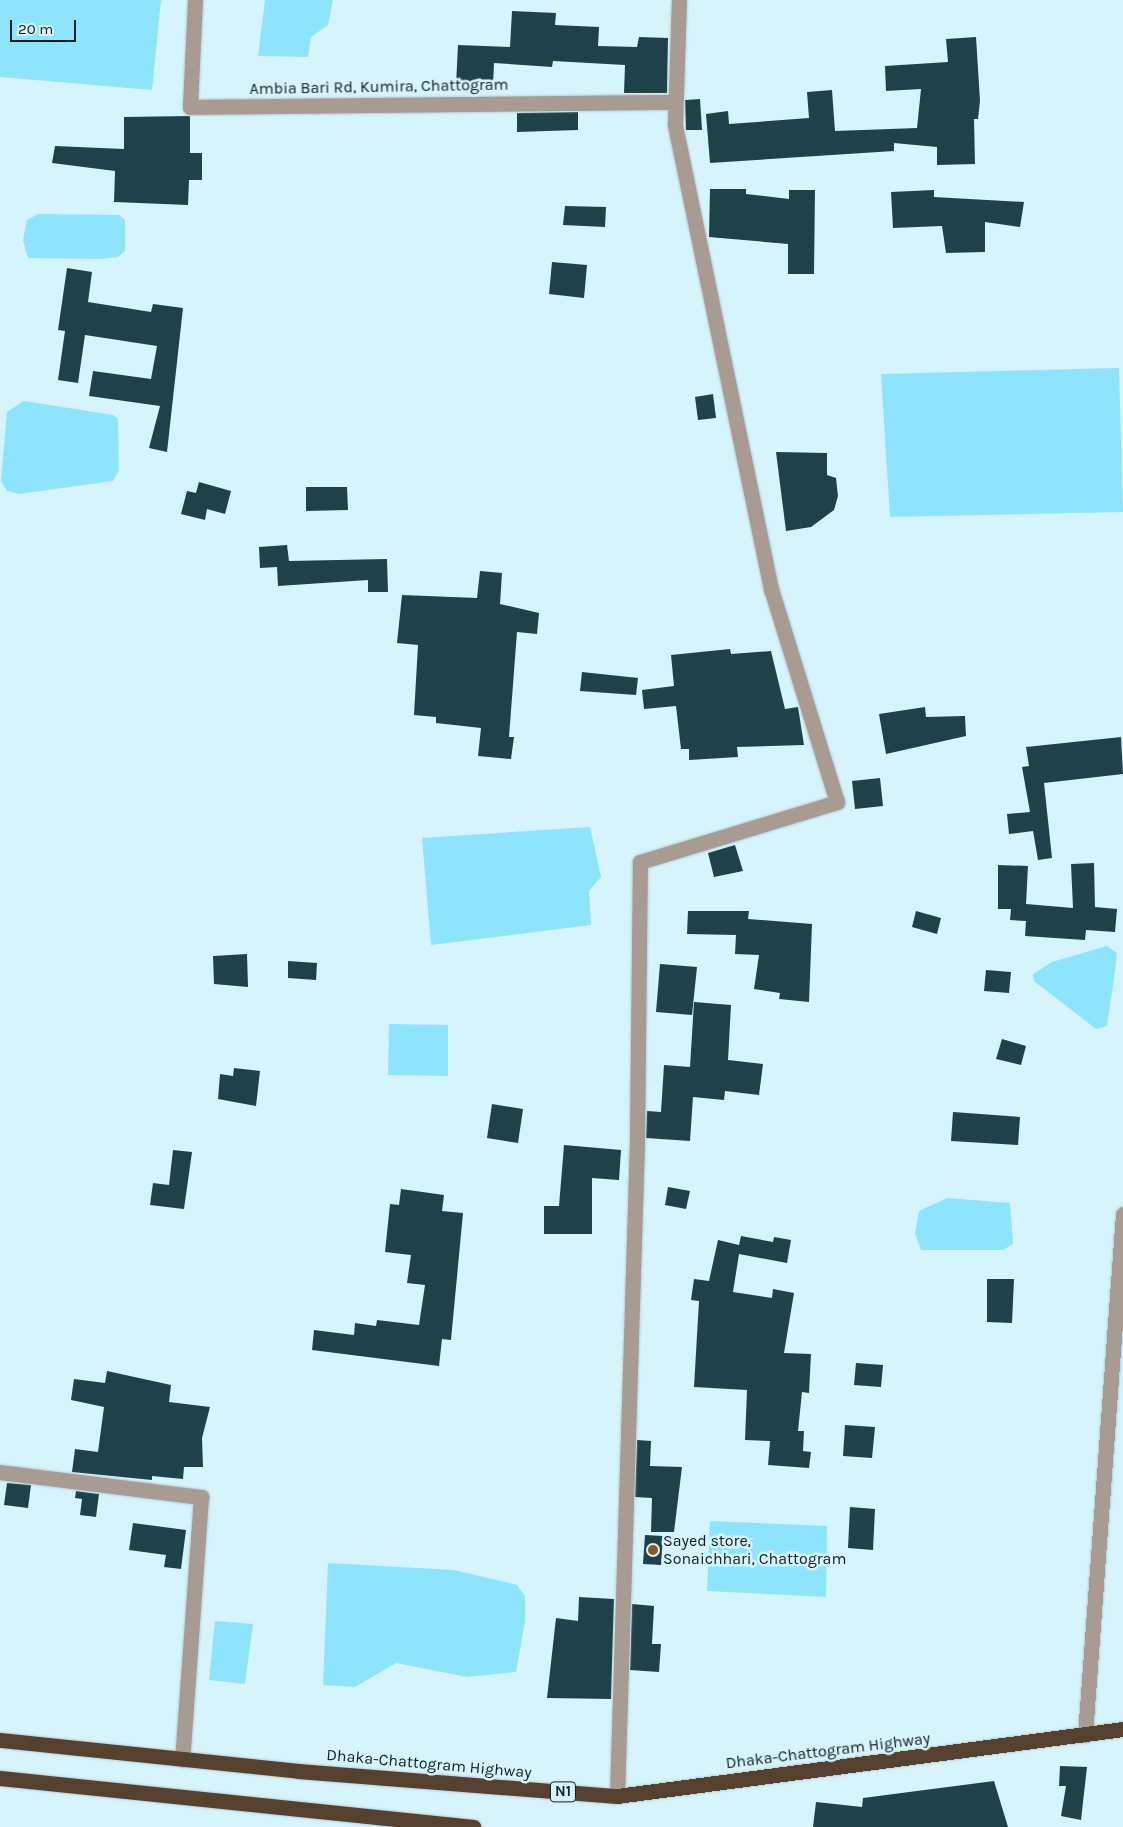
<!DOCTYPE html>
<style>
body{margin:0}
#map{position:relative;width:1123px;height:1827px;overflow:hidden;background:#d5f4fc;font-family:Karla,sans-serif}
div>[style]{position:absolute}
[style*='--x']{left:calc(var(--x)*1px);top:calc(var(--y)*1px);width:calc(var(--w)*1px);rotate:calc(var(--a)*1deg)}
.water>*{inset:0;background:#8ce5fc}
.building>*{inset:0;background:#1f424a}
.roads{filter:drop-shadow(0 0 1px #b2cdd5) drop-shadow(0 0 1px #b2cdd5)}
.street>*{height:15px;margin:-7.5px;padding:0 7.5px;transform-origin:7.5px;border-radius:7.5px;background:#a79b92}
.highway>*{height:15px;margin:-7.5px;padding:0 7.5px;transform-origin:7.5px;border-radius:7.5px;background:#56412e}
.dots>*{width:14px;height:14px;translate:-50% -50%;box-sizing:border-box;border:2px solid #d5f4fc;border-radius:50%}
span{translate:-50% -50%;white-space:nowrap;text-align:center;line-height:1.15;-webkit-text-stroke:5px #d5f4fc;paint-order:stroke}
.shield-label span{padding:1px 4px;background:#d5f4fc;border:1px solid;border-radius:4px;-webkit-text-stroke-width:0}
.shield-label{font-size:15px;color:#101e22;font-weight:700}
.street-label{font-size:16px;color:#101e22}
.poi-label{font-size:16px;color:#101e22}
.left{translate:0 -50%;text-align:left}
.scale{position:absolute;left:10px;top:20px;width:66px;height:22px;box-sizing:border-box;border:2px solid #101e22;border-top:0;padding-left:6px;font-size:15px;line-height:18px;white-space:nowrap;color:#101e22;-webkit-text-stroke:4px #d5f4fc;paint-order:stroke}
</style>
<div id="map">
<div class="water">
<i style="clip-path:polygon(0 0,161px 0,152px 90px,0 77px)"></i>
<i style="clip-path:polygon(265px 0,333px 0,328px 25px,311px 37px,308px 57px,258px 56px)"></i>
<i style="clip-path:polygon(38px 214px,119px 215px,125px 220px,125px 251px,118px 257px,100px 259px,28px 258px,23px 240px,27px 220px)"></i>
<i style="clip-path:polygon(1119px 368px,1123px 512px,890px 517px,881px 374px)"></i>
<i style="clip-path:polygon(24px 401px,113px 415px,118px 419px,119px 470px,113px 481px,19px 494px,7px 491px,1px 481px,7px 412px)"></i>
<i style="clip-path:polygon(590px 827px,601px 877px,589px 891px,591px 925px,431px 945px,422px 838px)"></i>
<i style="clip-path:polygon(1107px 946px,1117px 953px,1115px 971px,1107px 1026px,1096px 1029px,1034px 981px,1033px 974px,1052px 962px)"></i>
<i style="clip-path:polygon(389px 1024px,448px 1025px,448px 1076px,388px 1075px)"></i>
<i style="clip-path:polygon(947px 1198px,1010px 1203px,1013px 1244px,1003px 1250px,921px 1250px,915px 1233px,919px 1211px)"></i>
<i style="clip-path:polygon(710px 1521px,827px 1526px,826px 1597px,707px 1591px)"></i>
<i style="clip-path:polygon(328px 1563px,454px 1570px,517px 1585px,525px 1596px,525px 1621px,516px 1672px,467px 1677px,396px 1663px,355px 1687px,323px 1685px)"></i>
<i style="clip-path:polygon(215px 1621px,253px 1624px,245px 1684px,209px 1680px)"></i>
</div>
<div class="building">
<i style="clip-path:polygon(512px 11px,556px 13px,555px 25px,599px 27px,598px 46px,637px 47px,639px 37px,668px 38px,667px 93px,624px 93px,625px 65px,553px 61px,552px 67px,494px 63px,493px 86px,456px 85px,458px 45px,510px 47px)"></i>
<i style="clip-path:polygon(976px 37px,980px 101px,978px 119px,974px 119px,975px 164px,937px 165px,937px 147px,894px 143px,894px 151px,710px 163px,706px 114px,728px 111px,729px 124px,809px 118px,807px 92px,832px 90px,835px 131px,917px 128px,921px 89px,886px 91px,885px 66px,948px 62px,946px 39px)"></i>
<i style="clip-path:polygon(700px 99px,702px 130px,686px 130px,685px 100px)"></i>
<i style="clip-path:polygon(578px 112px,578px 130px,517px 132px,517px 113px)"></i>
<i style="clip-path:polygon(190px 116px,190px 153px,202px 153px,202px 180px,189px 180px,188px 205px,114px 202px,115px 171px,52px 163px,55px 146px,124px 149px,124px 117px)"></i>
<i style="clip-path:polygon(710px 189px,746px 189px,746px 194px,789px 199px,789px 190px,815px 190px,814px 274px,788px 274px,788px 244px,709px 237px)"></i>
<i style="clip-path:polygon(934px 190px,934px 197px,1024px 202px,1020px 227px,985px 222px,985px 252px,946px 253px,942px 226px,893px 228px,891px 192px)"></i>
<i style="clip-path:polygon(565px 206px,606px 207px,605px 227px,563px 225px)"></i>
<i style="clip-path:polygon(552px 262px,587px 265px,584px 298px,549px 294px)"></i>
<i style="clip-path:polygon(67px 268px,92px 272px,88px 302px,151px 312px,153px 304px,183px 308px,167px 452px,149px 448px,160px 406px,89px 396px,93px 371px,151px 379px,157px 346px,85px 335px,78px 383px,58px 380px,65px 331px,58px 330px)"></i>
<i style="clip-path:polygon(713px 394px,716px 418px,698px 420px,695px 397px)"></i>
<i style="clip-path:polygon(776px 452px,827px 453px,827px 475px,836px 478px,838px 496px,834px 510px,811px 527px,786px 531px)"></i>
<i style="clip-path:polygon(199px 482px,231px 491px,225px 514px,207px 509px,205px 520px,181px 514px,187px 491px,196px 493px)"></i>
<i style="clip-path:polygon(306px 487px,347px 487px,348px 510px,306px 511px)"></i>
<i style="clip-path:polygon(287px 545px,289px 561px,387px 559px,388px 592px,368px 592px,368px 580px,278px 586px,277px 567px,260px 568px,259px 547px)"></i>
<i style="clip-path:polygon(480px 571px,502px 573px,500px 604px,539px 613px,537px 634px,517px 632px,509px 737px,514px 737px,511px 759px,478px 756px,481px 728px,436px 723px,436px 717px,414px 715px,418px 645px,397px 643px,402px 595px,477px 598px)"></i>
<i style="clip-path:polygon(730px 649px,731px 654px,771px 651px,785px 709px,798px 707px,804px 745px,737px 747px,738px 757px,689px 760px,689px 749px,681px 749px,676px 706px,644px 709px,642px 690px,674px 686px,671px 655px)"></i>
<i style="clip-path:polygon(582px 672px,638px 678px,636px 695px,580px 691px)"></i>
<i style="clip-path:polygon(925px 707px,926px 717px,965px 716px,966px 736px,886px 754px,879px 714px)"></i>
<i style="clip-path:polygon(1121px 737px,1123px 774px,1044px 783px,1052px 858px,1038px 860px,1033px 831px,1009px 834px,1007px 814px,1030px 812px,1022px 767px,1029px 766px,1026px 747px)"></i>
<i style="clip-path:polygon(880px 778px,883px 806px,855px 809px,852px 781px)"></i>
<i style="clip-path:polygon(735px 845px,743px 871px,714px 877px,708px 853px)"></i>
<i style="clip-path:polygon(1094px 863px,1095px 907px,1117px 909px,1115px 932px,1086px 930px,1085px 940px,1025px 936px,1026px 921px,1010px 920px,1011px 909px,998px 909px,998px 865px,1028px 866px,1026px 904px,1073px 908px,1071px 864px)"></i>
<i style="clip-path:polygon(688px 911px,749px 911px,748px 919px,812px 924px,809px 1002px,779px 999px,780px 993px,754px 989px,759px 955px,735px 954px,736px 935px,687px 934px)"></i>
<i style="clip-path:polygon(916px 911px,941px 918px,937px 934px,912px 927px)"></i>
<i style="clip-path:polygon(247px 954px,248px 987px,214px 984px,213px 956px)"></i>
<i style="clip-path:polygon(288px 961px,317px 963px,316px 980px,288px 978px)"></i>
<i style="clip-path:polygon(660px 964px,697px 967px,692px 1015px,656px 1012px)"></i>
<i style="clip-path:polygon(986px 970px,1011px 972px,1009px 993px,984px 991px)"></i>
<i style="clip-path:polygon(694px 1002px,731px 1005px,728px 1060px,763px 1064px,759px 1095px,725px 1091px,724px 1100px,693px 1097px,690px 1141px,646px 1138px,647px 1111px,661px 1112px,664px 1065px,690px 1067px)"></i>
<i style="clip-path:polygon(1002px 1039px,1026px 1046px,1021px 1065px,996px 1059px)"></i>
<i style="clip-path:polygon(234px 1068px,260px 1071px,256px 1106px,218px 1099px,220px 1074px,233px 1076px)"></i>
<i style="clip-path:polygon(492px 1104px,523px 1109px,518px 1143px,487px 1138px)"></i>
<i style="clip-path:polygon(953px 1112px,1020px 1117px,1018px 1145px,951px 1141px)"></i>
<i style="clip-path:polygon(564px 1145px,621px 1150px,619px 1180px,592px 1178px,592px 1234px,544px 1234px,544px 1206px,559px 1206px)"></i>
<i style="clip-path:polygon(173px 1150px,192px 1152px,184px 1209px,150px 1205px,153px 1183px,169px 1185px)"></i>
<i style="clip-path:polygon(668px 1187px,690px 1191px,686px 1209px,665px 1205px)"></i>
<i style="clip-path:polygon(401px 1189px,444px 1195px,442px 1211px,463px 1213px,451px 1340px,442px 1339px,439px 1366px,312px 1350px,314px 1330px,354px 1335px,355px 1323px,376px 1326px,377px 1320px,419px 1325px,425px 1285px,407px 1283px,411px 1255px,385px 1252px,390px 1204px,399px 1205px)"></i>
<i style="clip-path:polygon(741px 1236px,773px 1242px,774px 1237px,791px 1240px,787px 1263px,739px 1254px,733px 1292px,772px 1298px,773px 1289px,794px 1293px,784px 1353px,811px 1354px,809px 1393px,802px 1392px,798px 1431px,804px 1431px,803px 1451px,811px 1452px,809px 1468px,768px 1465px,770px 1441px,745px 1440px,747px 1390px,694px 1387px,699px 1301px,691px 1300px,694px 1279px,709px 1281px,718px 1240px,739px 1245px)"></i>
<i style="clip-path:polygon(987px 1279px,1014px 1279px,1012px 1323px,987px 1322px)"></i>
<i style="clip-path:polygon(856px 1363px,883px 1365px,881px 1387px,854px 1385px)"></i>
<i style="clip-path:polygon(107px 1371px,171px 1385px,169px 1402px,210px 1407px,202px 1438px,203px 1467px,184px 1467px,183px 1479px,152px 1476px,152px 1480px,72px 1472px,75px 1449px,98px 1452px,104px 1407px,71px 1400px,74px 1379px,105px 1383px)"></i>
<i style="clip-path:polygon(845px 1425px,875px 1427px,872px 1458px,843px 1456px)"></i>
<i style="clip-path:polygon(637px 1440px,651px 1441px,650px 1466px,682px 1467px,674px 1532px,651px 1532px,652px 1498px,635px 1497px)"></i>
<i style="clip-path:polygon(7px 1483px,31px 1485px,28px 1508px,4px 1505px)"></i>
<i style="clip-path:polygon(76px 1491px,99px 1494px,96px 1517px,80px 1515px,82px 1499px,75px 1498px)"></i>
<i style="clip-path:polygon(850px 1507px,875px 1509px,873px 1550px,848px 1548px)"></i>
<i style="clip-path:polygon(133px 1523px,186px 1530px,181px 1569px,164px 1567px,166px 1555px,129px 1550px)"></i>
<i style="clip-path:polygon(645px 1535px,663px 1536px,661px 1565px,643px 1564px)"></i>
<i style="clip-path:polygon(579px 1597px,614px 1599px,611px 1699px,547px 1698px,556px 1618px,578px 1621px)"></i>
<i style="clip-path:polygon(632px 1604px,654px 1606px,652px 1644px,661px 1644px,659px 1672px,630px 1670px)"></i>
<i style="clip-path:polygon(1060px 1766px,1087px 1767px,1081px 1820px,1061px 1816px,1066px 1786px,1059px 1786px)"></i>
<i style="clip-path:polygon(994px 1781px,1008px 1827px,813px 1827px,816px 1802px,862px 1807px,863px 1798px)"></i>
</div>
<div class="roads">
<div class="street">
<i style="--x:195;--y:0;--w:107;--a:92.7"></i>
<i style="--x:190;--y:107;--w:485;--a:-0.6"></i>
<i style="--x:0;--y:1472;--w:203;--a:7.1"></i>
<i style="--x:201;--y:1497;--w:263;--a:94.1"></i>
<i style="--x:1085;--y:1735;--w:522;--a:-85.83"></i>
<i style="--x:617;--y:1796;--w:656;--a:-88.25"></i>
<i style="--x:637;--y:1140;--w:278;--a:-89.4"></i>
<i style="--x:640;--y:862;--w:206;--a:-16.9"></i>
<i style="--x:837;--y:802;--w:223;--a:-107.2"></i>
<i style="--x:771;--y:589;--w:474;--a:-101.7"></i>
<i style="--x:675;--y:125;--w:125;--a:-88.2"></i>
</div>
<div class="highway">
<i style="--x:0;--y:1740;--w:300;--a:5.9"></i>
<i style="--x:298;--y:1771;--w:320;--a:4.5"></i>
<i style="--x:617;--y:1796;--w:510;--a:-7.54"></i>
<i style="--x:0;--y:1778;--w:476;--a:5.9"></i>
</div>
</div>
<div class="dots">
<i style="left:653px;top:1550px;background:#925715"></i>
</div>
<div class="shield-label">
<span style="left:563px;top:1792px">N1</span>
</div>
<div class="street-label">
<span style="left:379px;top:87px;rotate:-1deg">Ambia Bari Rd, Kumira, Chattogram</span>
<span style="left:828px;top:1751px;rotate:-7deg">Dhaka-Chattogram Highway</span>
<span style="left:429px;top:1764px;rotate:5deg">Dhaka-Chattogram Highway</span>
</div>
<div class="poi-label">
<span class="left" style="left:663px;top:1550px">Sayed store,<br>Sonaichhari, Chattogram</span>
</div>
<div class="scale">20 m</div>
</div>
